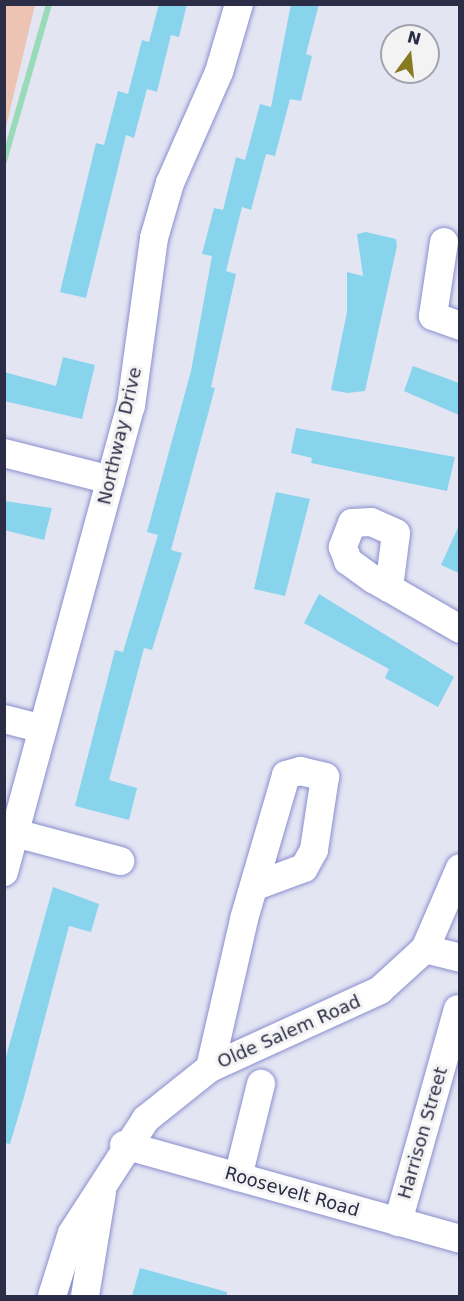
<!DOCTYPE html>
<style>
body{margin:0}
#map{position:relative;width:464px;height:1301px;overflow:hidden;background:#e3e5f3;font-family:"DejaVu Sans",sans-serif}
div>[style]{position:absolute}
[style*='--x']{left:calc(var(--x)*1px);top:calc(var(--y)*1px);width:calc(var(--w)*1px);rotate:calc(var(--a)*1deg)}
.green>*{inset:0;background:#edc3b4}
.stream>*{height:6px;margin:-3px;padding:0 3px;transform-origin:3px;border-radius:3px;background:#99dab8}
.building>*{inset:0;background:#89d4ed}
.roads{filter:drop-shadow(0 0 2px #8a8ecd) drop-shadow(0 0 2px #8a8ecd)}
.minor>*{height:28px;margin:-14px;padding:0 14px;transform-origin:14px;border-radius:14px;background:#fff}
span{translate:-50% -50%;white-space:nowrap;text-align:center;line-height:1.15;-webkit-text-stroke:6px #f3f3f3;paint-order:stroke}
.street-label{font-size:18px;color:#2b2c46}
.frame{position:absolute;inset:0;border:6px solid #2b2c46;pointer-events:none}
.north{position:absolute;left:380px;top:24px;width:60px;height:60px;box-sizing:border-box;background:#f3f3f3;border:2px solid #a3a3ae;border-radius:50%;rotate:15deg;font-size:16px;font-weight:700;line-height:24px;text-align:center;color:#2b2c46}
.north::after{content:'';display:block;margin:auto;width:21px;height:27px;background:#877a1f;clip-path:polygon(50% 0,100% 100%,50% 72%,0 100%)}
</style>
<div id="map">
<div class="green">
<i style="clip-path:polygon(5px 4px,35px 5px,5px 131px,4px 5px)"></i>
</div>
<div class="stream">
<i style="--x:4;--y:161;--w:163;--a:-74"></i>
</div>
<div class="building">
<i style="clip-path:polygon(159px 4px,187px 4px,179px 37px,171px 35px,157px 92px,147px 89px,134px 138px,126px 135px,86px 298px,60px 292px,96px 143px,104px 145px,118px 91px,128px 94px,142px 40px,149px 42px)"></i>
<i style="clip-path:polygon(291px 4px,319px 4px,306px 54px,312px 56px,301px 101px,290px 99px,275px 156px,266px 154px,251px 210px,242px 207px,226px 271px,236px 274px,211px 387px,215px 388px,171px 550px,182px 553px,152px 650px,144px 648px,109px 780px,137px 788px,129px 820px,75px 806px,115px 650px,123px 652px,158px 535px,147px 532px,191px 371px,212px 256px,202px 254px,214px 208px,223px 210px,236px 157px,245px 160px,260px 104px,271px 107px)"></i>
<i style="clip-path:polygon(366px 232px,396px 239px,397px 246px,365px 391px,347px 393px,331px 390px,347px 312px,347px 272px,363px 276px,357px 234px)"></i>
<i style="clip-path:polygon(63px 357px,95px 365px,82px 419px,4px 401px,4px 372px,56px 386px)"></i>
<i style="clip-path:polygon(413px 366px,459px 383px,459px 415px,404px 391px)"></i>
<i style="clip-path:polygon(296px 428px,455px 457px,447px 491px,311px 463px,312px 458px,291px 453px)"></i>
<i style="clip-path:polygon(276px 492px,310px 499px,285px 596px,254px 589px)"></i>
<i style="clip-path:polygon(4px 501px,52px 508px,44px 540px,4px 530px)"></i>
<i style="clip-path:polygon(459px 525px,459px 573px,441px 565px)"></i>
<i style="clip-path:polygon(319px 594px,454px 677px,438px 707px,385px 678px,389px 669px,304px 623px)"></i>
<i style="clip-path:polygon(53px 887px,99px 904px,91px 932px,69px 926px,24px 1097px,10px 1144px,4px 1143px,4px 1064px)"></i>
<i style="clip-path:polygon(140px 1268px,227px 1292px,227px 1296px,132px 1296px)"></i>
</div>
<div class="roads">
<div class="minor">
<i style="--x:444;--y:242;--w:75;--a:98.5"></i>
<i style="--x:433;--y:316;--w:29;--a:20"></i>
<i style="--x:4;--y:453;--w:110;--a:14.2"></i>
<i style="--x:389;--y:588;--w:55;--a:-82.7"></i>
<i style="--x:396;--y:533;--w:27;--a:-156"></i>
<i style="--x:371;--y:522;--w:19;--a:177"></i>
<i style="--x:352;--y:523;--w:26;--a:111"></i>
<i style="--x:343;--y:547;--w:15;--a:70"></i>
<i style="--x:348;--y:561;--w:31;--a:36"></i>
<i style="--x:373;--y:579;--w:18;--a:29"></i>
<i style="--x:389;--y:588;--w:82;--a:30"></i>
<i style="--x:4;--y:719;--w:40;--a:14.4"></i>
<i style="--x:15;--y:833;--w:109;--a:14.9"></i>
<i style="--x:4;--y:872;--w:483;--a:-74.8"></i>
<i style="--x:131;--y:406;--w:170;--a:-82.2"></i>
<i style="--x:154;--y:238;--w:57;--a:-73.8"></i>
<i style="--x:170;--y:183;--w:121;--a:-66.2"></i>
<i style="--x:219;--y:72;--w:71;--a:-73.6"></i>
<i style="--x:425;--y:949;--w:36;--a:14"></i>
<i style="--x:210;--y:1068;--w:153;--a:-77.1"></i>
<i style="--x:244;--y:919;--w:150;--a:-73.7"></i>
<i style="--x:286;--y:775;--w:15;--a:-16"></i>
<i style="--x:300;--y:771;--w:26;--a:13"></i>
<i style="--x:325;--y:777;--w:74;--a:98.6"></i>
<i style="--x:314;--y:850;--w:21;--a:119"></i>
<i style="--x:304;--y:868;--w:49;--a:159.7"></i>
<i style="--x:124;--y:1145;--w:349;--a:15.6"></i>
<i style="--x:238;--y:1177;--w:96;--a:-76.1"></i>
<i style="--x:398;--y:1222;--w:221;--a:-74.3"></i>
<i style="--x:52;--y:1296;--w:66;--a:-72.4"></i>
<i style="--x:72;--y:1233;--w:136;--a:-57"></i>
<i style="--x:146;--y:1119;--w:82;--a:-38.6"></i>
<i style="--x:210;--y:1068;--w:187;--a:-24.6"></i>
<i style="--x:380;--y:990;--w:61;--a:-42.3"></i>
<i style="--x:425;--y:949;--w:88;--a:-66.6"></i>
<i style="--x:85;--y:1296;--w:105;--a:-80.7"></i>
</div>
</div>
<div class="street-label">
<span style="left:120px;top:436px;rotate:-77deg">Northway Drive</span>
<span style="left:289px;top:1032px;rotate:-24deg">Olde Salem Road</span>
<span style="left:423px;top:1133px;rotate:-74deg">Harrison Street</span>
<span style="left:292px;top:1192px;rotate:16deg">Roosevelt Road</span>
</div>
<div class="frame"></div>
<div class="north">N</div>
</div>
